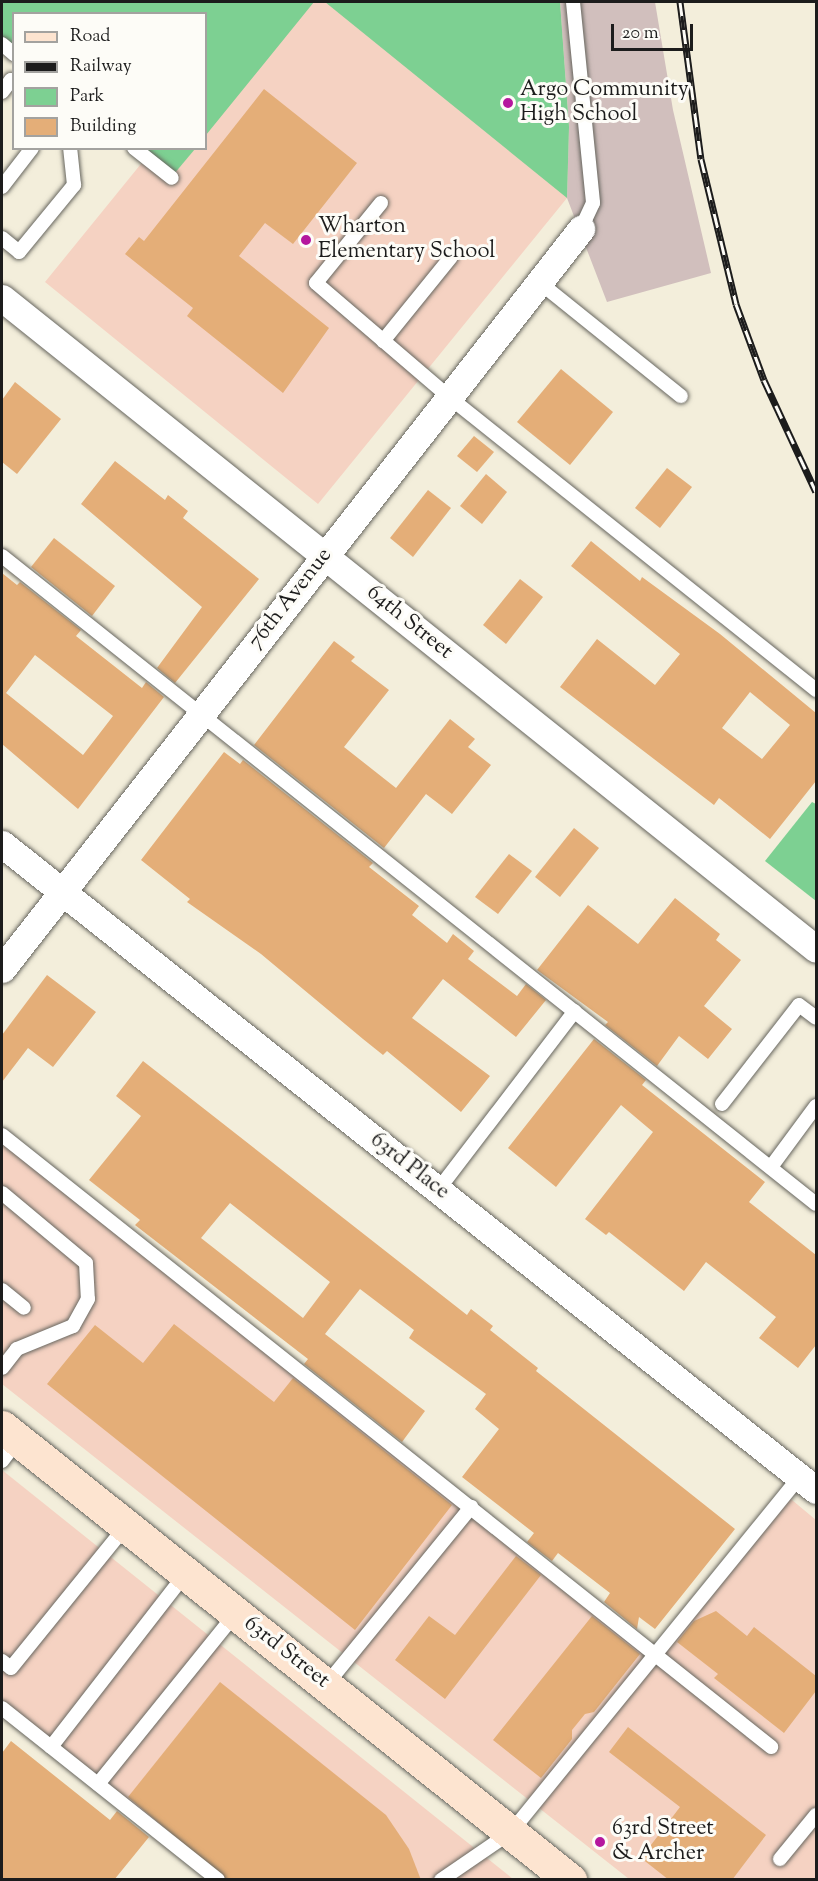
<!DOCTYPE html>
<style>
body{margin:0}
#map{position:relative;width:818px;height:1881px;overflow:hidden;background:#f3eedb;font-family:"Sorts Mill Goudy",serif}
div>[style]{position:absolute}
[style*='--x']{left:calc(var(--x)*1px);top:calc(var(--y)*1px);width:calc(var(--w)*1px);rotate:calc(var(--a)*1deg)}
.built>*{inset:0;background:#f5d2c2}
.industrial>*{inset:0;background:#d1bfbd}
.green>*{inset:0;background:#7dd092}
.building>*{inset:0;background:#e4ae78}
.roads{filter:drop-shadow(0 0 2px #67665f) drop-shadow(0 0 2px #67665f)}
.service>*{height:14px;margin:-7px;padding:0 7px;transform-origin:7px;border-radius:7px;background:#fff}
.minor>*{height:27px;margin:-13.5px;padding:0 13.5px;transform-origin:13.5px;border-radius:13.5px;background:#fff}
.secondary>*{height:33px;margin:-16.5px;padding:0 16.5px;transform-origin:16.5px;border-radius:16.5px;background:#fde4d0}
.rail>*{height:7px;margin-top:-3.5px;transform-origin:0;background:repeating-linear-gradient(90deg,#fdfcf7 0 14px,#1c1c1c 0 28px);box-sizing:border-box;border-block:2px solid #1c1c1c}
.dots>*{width:16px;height:16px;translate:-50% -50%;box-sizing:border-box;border:3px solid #fdfcf7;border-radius:50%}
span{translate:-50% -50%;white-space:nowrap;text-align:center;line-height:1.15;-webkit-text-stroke:6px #fdfcf7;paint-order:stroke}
.poi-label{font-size:22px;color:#1c1c1c}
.left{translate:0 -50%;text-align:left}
.street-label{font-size:22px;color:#1c1c1c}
.frame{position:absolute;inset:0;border:3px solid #1c1c1c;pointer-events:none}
.legend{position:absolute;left:12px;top:12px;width:195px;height:138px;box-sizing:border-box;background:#fdfcf7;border:2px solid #a3a29f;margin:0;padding:8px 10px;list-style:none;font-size:18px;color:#1c1c1c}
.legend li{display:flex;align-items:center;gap:12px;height:30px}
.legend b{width:30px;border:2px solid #a3a29f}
.scale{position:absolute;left:611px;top:24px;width:82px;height:27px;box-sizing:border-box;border:3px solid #1c1c1c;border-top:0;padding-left:8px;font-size:18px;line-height:21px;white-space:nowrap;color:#1c1c1c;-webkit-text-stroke:4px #fdfcf7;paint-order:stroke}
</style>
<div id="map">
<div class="built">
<i style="clip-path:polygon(2px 2px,560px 2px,569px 127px,567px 198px,318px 504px,45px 282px,149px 154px,143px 149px,206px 148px,206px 14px,14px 14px,2px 36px)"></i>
<i style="clip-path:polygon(2px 1133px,657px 1655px,786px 1495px,816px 1520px,816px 1879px,629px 1879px,2px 1384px)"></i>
<i style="clip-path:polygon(2px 1470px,513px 1879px,208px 1879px,2px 1715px)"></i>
</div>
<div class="industrial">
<i style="clip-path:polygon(560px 2px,655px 2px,673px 110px,711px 273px,607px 302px,567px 198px,569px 126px)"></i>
</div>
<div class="green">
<i style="clip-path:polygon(2px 2px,314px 2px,206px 135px,206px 14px,14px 14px,13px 46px,2px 36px)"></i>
<i style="clip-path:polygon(325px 2px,560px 2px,569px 127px,567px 198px)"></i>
<i style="clip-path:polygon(143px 149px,195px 149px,174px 174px)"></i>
<i style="clip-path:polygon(812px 802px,816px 804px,816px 901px,765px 861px)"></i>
</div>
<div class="building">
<i style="clip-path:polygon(264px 89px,357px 163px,293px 244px,265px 223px,239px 256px,329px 328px,283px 393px,187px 316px,193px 308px,125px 254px,139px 237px,144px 241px)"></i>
<i style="clip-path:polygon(561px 369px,613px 412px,570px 465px,517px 422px)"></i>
<i style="clip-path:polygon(15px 382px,61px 419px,17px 474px,2px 462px,2px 400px)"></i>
<i style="clip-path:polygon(474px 436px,494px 452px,477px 472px,457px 456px)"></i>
<i style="clip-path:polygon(115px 461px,165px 500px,168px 495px,188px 511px,183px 518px,259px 579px,175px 683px,157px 668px,202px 607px,81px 504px)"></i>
<i style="clip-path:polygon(667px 468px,692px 487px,660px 528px,635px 508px)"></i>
<i style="clip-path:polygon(486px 474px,507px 492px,482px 524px,460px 506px)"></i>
<i style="clip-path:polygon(428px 490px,451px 508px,413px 557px,390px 538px)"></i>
<i style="clip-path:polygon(54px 538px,115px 586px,92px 616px,31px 567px)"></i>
<i style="clip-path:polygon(evenodd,591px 541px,640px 581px,642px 577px,720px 634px,816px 713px,816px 781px,770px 839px,719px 798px,714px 805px,560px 687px,597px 639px,655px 685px,680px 654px,571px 566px,591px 541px,750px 692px,790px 725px,762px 759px,722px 728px,750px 692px)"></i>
<i style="clip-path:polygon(evenodd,2px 573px,17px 585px,20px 582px,81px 630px,76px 636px,142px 688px,146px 682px,164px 697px,78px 809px,2px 744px,2px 573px,35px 655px,113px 716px,83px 755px,6px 693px,35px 655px)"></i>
<i style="clip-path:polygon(520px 579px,543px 597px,506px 644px,483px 625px)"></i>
<i style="clip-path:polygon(334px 641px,355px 657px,351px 661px,389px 690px,344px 747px,396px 788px,450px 719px,475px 739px,468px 747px,491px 765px,452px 814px,426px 794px,384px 848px,254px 745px)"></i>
<i style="clip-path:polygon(224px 752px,240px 764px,243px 760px,373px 863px,369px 867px,419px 906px,412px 915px,447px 943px,453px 934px,474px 951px,468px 959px,517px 996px,526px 984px,546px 1000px,516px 1037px,443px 979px,412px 1018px,490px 1076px,461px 1112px,387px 1051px,383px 1055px,363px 1039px,261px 954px,187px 902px,190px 899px,141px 860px)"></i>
<i style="clip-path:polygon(574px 828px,599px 848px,560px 897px,535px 877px)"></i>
<i style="clip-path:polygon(509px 854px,532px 871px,498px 914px,475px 897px)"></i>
<i style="clip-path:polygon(675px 898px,720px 934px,716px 940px,741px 960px,704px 1006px,732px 1029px,708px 1059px,679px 1036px,657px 1066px,605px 1025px,608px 1022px,537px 970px,588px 905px,638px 944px)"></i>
<i style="clip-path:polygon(47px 975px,96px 1012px,53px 1067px,28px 1048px,2px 1082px,2px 1035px)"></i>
<i style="clip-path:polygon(594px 1039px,646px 1080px,642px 1085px,765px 1182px,749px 1202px,816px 1255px,816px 1345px,798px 1368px,759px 1338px,776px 1317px,706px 1262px,684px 1291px,609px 1232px,606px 1235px,585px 1219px,653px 1132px,621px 1105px,556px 1187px,508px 1148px)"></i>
<i style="clip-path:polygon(evenodd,143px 1061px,467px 1315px,471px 1309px,493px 1326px,490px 1330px,538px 1368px,536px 1371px,735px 1529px,655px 1629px,639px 1617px,637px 1629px,604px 1602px,610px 1593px,558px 1553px,552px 1561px,527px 1542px,534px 1533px,462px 1477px,499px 1429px,475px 1409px,486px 1394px,409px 1338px,414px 1330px,360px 1289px,325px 1334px,425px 1411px,402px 1442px,304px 1364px,308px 1359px,135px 1225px,140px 1220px,89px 1180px,141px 1116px,116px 1096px,143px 1061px,230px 1203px,330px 1282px,303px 1318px,201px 1238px,230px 1203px)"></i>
<i style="clip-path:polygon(174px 1324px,274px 1402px,293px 1378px,452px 1505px,355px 1630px,47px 1384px,95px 1325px,143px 1363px)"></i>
<i style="clip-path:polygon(516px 1556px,541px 1575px,445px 1699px,395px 1660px,429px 1616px,455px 1635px)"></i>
<i style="clip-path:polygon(716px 1611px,747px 1636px,754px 1627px,816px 1676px,816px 1691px,784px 1733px,714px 1678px,718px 1674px,677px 1642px,694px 1621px)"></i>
<i style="clip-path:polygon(592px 1616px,640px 1654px,594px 1712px,585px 1714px,572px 1730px,572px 1739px,541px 1778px,493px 1740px)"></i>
<i style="clip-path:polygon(220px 1682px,386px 1815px,409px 1849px,421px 1880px,227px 1880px,128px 1797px)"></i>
<i style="clip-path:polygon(628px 1727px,766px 1835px,732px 1880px,669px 1880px,641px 1858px,680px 1807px,609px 1752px)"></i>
<i style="clip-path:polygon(11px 1741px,110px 1820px,117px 1811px,149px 1837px,114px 1880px,2px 1880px,2px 1753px)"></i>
</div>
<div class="roads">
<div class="service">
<i style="--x:573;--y:2;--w:202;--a:84.3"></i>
<i style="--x:593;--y:203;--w:29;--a:115"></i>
<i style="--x:2;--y:44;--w:16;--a:40"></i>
<i style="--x:2;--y:92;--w:15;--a:-53"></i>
<i style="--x:11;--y:80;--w:4;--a:45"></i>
<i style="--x:134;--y:148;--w:48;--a:38.3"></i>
<i style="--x:2;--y:187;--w:49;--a:-52.4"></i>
<i style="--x:381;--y:203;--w:103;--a:129.1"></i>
<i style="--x:316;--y:283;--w:175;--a:40.6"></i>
<i style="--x:449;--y:397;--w:470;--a:38.6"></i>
<i style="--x:2;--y:238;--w:22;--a:39"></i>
<i style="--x:19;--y:252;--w:87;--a:-50.6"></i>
<i style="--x:74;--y:185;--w:37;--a:-96"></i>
<i style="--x:539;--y:282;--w:182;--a:38.8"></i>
<i style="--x:383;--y:341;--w:108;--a:-51"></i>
<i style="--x:2;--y:556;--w:1040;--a:38.52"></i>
<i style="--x:722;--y:1104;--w:125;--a:-52.1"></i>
<i style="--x:799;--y:1005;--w:21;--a:37"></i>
<i style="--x:2;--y:1135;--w:983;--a:38.51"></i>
<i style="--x:771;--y:1167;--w:76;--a:-53.6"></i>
<i style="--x:438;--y:1190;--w:225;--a:-52.6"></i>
<i style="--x:2;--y:1193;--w:109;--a:39.8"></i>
<i style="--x:86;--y:1263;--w:36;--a:87"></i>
<i style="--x:88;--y:1299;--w:31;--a:119"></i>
<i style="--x:73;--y:1326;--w:61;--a:157.7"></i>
<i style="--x:17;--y:1349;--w:24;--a:128"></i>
<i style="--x:2;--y:1290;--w:28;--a:39"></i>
<i style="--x:2;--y:1461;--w:26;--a:-53"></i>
<i style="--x:2;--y:1661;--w:11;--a:38"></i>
<i style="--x:11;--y:1668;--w:183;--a:-51"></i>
<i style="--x:326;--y:1685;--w:230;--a:-50.8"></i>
<i style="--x:2;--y:1708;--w:276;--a:38.5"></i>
<i style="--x:51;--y:1747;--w:220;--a:-52.2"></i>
<i style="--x:98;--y:1784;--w:220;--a:-51.1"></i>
<i style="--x:780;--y:1859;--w:57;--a:-50.7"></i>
<i style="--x:441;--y:1880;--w:85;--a:-34.4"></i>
<i style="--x:511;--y:1832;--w:457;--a:-50.9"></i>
</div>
<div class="minor">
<i style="--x:2;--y:298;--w:1042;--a:38.65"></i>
<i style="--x:2;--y:844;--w:1039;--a:38.44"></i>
<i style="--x:2;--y:969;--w:940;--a:-51.96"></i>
</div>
<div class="secondary">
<i style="--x:2;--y:1427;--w:727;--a:38.57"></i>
</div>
</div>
<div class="rail">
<i style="--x:680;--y:2;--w:158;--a:82.4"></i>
<i style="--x:701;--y:159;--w:149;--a:76.4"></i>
<i style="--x:736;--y:304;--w:81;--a:69.8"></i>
<i style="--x:764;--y:380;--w:123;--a:65.1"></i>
</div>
<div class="dots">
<i style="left:508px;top:103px;background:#b5179e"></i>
<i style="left:306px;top:240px;background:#b5179e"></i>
<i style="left:600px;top:1842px;background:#b5179e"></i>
</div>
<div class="poi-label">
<span class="left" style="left:520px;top:103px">Argo Community<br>High School</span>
<span class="left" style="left:318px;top:240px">Wharton<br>Elementary School</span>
<span class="left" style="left:612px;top:1842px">63rd Street<br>&amp; Archer</span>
</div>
<div class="street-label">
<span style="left:291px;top:599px;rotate:-52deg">76th Avenue</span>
<span style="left:409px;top:623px;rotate:39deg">64th Street</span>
<span style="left:409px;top:1167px;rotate:38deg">63rd Place</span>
<span style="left:286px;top:1653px;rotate:38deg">63rd Street</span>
</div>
<div class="frame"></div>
<ul class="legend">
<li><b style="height:8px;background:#fde4d0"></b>Road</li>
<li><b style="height:8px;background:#1c1c1c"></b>Railway</li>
<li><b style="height:16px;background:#7dd092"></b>Park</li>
<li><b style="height:16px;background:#e4ae78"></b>Building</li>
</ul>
<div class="scale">20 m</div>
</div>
